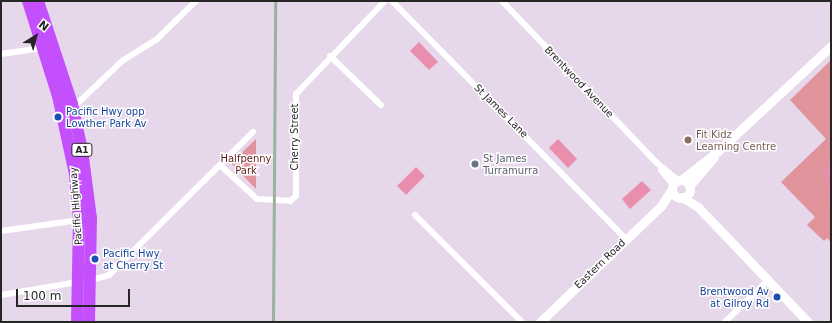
<!DOCTYPE html>
<style>
body{margin:0}
#map{position:relative;width:832px;height:323px;overflow:hidden;background:#e6d7ea;font-family:"DejaVu Sans",sans-serif}
div>[style]{position:absolute}
[style*='--x']{left:calc(var(--x)*1px);top:calc(var(--y)*1px);width:calc(var(--w)*1px);rotate:calc(var(--a)*1deg)}
.green>*{inset:0;background:#e1939b}
.pitch>*{inset:0;background:#e98ead}
.street>*{height:6px;margin:-3px;padding:0 3px;transform-origin:3px;border-radius:3px;background:#fff}
.secondary>*{height:9px;margin:-4.5px;padding:0 4.5px;transform-origin:4.5px;border-radius:4.5px;background:#fff}
.secondary>.ring{margin:-4.5px;padding:0;box-sizing:content-box;background:none;border:9px solid #fff;border-radius:50%}
.highway>*{height:12px;margin:-6px;padding:0 6px;transform-origin:6px;border-radius:6px;background:#c34ffd}
.rail>*{height:2.5px;margin:-1.25px;padding:0 1.25px;transform-origin:1.25px;border-radius:1.25px;background:#9bb19d}
.dots>*{width:11px;height:11px;translate:-50% -50%;box-sizing:border-box;border:2px solid #fff;border-radius:50%}
span{translate:-50% -50%;white-space:nowrap;text-align:center;line-height:1.15;-webkit-text-stroke:3px #fff;paint-order:stroke}
.shield-label span{padding:1px 3px;background:#fff;border:1px solid;border-radius:3px;-webkit-text-stroke-width:0}
.shield-label{font-size:9px;color:#262626;font-weight:700}
.street-label{font-size:10px;color:#262626}
.transit-label{font-size:10px;color:#164399}
.left{translate:0 -50%;text-align:left}
.right{translate:-100% -50%;text-align:right}
.education-label{font-size:10px;color:#785e54}
.park-label{font-size:10px;color:#611b19}
.worship-label{font-size:10px;color:#5b616d}
.frame{position:absolute;inset:0;border:2px solid #262626;pointer-events:none}
.north{position:absolute;left:16px;top:16px;width:40px;height:40px;-webkit-text-stroke:3px #fff;paint-order:stroke;rotate:37deg;font-size:11px;font-weight:700;line-height:16px;text-align:center;color:#262626}
.north::after{content:'';display:block;margin:auto;width:14px;height:18px;background:#262626;clip-path:polygon(50% 0,100% 100%,50% 72%,0 100%)}
.scale{position:absolute;left:16px;top:289px;width:114px;height:18px;box-sizing:border-box;border:2px solid #262626;border-top:0;padding-left:5px;font-size:12px;line-height:14px;white-space:nowrap;color:#262626;-webkit-text-stroke:3px #fff;paint-order:stroke}
</style>
<div id="map">
<div class="green">
<i style="clip-path:polygon(831px 60px,831px 242px,827px 238px,824px 241px,807px 225px,815px 217px,781px 182px,826px 139px,790px 100px)"></i>
<i style="clip-path:polygon(256px 139px,256px 189px,231px 163px)"></i>
</div>
<div class="pitch">
<i style="clip-path:polygon(419px 42px,438px 62px,429px 70px,410px 51px)"></i>
<i style="clip-path:polygon(558px 139px,577px 159px,568px 168px,549px 148px)"></i>
<i style="clip-path:polygon(831px 159px,831px 209px,824px 172px)"></i>
<i style="clip-path:polygon(416px 167px,425px 176px,406px 195px,397px 186px)"></i>
<i style="clip-path:polygon(642px 181px,651px 190px,630px 209px,622px 199px)"></i>
</div>
<div class="street">
<i style="--x:392;--y:1;--w:334;--a:45.5"></i>
<i style="--x:502;--y:1;--w:224;--a:46.3"></i>
<i style="--x:657;--y:163;--w:27;--a:39"></i>
<i style="--x:1;--y:54;--w:42;--a:-8.1"></i>
<i style="--x:330;--y:56;--w:71;--a:43.9"></i>
<i style="--x:72;--y:104;--w:7;--a:-16"></i>
<i style="--x:79;--y:102;--w:59;--a:-43.6"></i>
<i style="--x:122;--y:61;--w:40;--a:-32"></i>
<i style="--x:156;--y:40;--w:56;--a:-44.3"></i>
<i style="--x:221;--y:166;--w:49;--a:42.5"></i>
<i style="--x:257;--y:199;--w:33;--a:3"></i>
<i style="--x:290;--y:201;--w:8;--a:-40"></i>
<i style="--x:296;--y:196;--w:102;--a:-90"></i>
<i style="--x:296;--y:94;--w:129;--a:-46.3"></i>
<i style="--x:661;--y:170;--w:19;--a:51"></i>
<i style="--x:415;--y:215;--w:151;--a:45"></i>
<i style="--x:1;--y:231;--w:79;--a:-8"></i>
<i style="--x:87;--y:281;--w:23;--a:-15"></i>
<i style="--x:109;--y:275;--w:203;--a:-44.8"></i>
<i style="--x:1;--y:295;--w:78;--a:-9.6"></i>
<i style="--x:725;--y:322;--w:60;--a:-44.3"></i>
</div>
<div class="secondary">
<i style="--x:681;--y:180;--w:47;--a:-38.1"></i>
<i style="--x:718;--y:151;--w:154;--a:-42.9"></i>
<i class="ring" style="left:672px;top:180px;width:9px;height:9px"></i>
<i style="--x:689;--y:186;--w:38;--a:-49"></i>
<i style="--x:682;--y:197;--w:19;--a:32"></i>
<i style="--x:698;--y:207;--w:159;--a:46.3"></i>
<i style="--x:540;--y:322;--w:168;--a:-43.8"></i>
<i style="--x:661;--y:206;--w:20;--a:-57"></i>
</div>
<div class="highway">
<i style="--x:28;--y:1;--w:100;--a:72.5"></i>
<i style="--x:58;--y:96;--w:80;--a:77.7"></i>
<i style="--x:75;--y:174;--w:46;--a:85"></i>
<i style="--x:79;--y:220;--w:102;--a:91.1"></i>
<i style="--x:38;--y:1;--w:108;--a:71.7"></i>
<i style="--x:72;--y:104;--w:47;--a:77.7"></i>
<i style="--x:82;--y:150;--w:69;--a:82.5"></i>
<i style="--x:91;--y:218;--w:104;--a:91.1"></i>
</div>
<div class="rail">
<i style="--x:273;--y:322;--w:321;--a:-89.6"></i>
</div>
<div class="dots">
<i style="left:58px;top:117px;background:#1a4fb4"></i>
<i style="left:688px;top:140px;background:#8d6e63"></i>
<i style="left:475px;top:164px;background:#6b7280"></i>
<i style="left:95px;top:259px;background:#1a4fb4"></i>
<i style="left:777px;top:297px;background:#1a4fb4"></i>
</div>
<div class="shield-label">
<span style="left:82px;top:150px">A1</span>
</div>
<div class="street-label">
<span style="left:579px;top:82px;rotate:46deg">Brentwood Avenue</span>
<span style="left:501px;top:111px;rotate:45deg">St James Lane</span>
<span style="left:295px;top:137px;rotate:-90deg">Cherry Street</span>
<span style="left:76px;top:206px;rotate:-94deg">Pacific Highway</span>
<span style="left:600px;top:264px;rotate:-44deg">Eastern Road</span>
</div>
<div class="transit-label">
<span class="left" style="left:66px;top:117px">Pacific Hwy opp<br>Lowther Park Av</span>
<span class="left" style="left:103px;top:259px">Pacific Hwy<br>at Cherry St</span>
<span class="right" style="left:769px;top:297px">Brentwood Av<br>at Gilroy Rd</span>
</div>
<div class="education-label">
<span class="left" style="left:696px;top:140px">Fit Kidz<br>Learning Centre</span>
</div>
<div class="park-label">
<span style="left:246px;top:164px">Halfpenny<br>Park</span>
</div>
<div class="worship-label">
<span class="left" style="left:483px;top:164px">St James<br>Turramurra</span>
</div>
<div class="frame"></div>
<div class="north">N</div>
<div class="scale">100 m</div>
</div>
